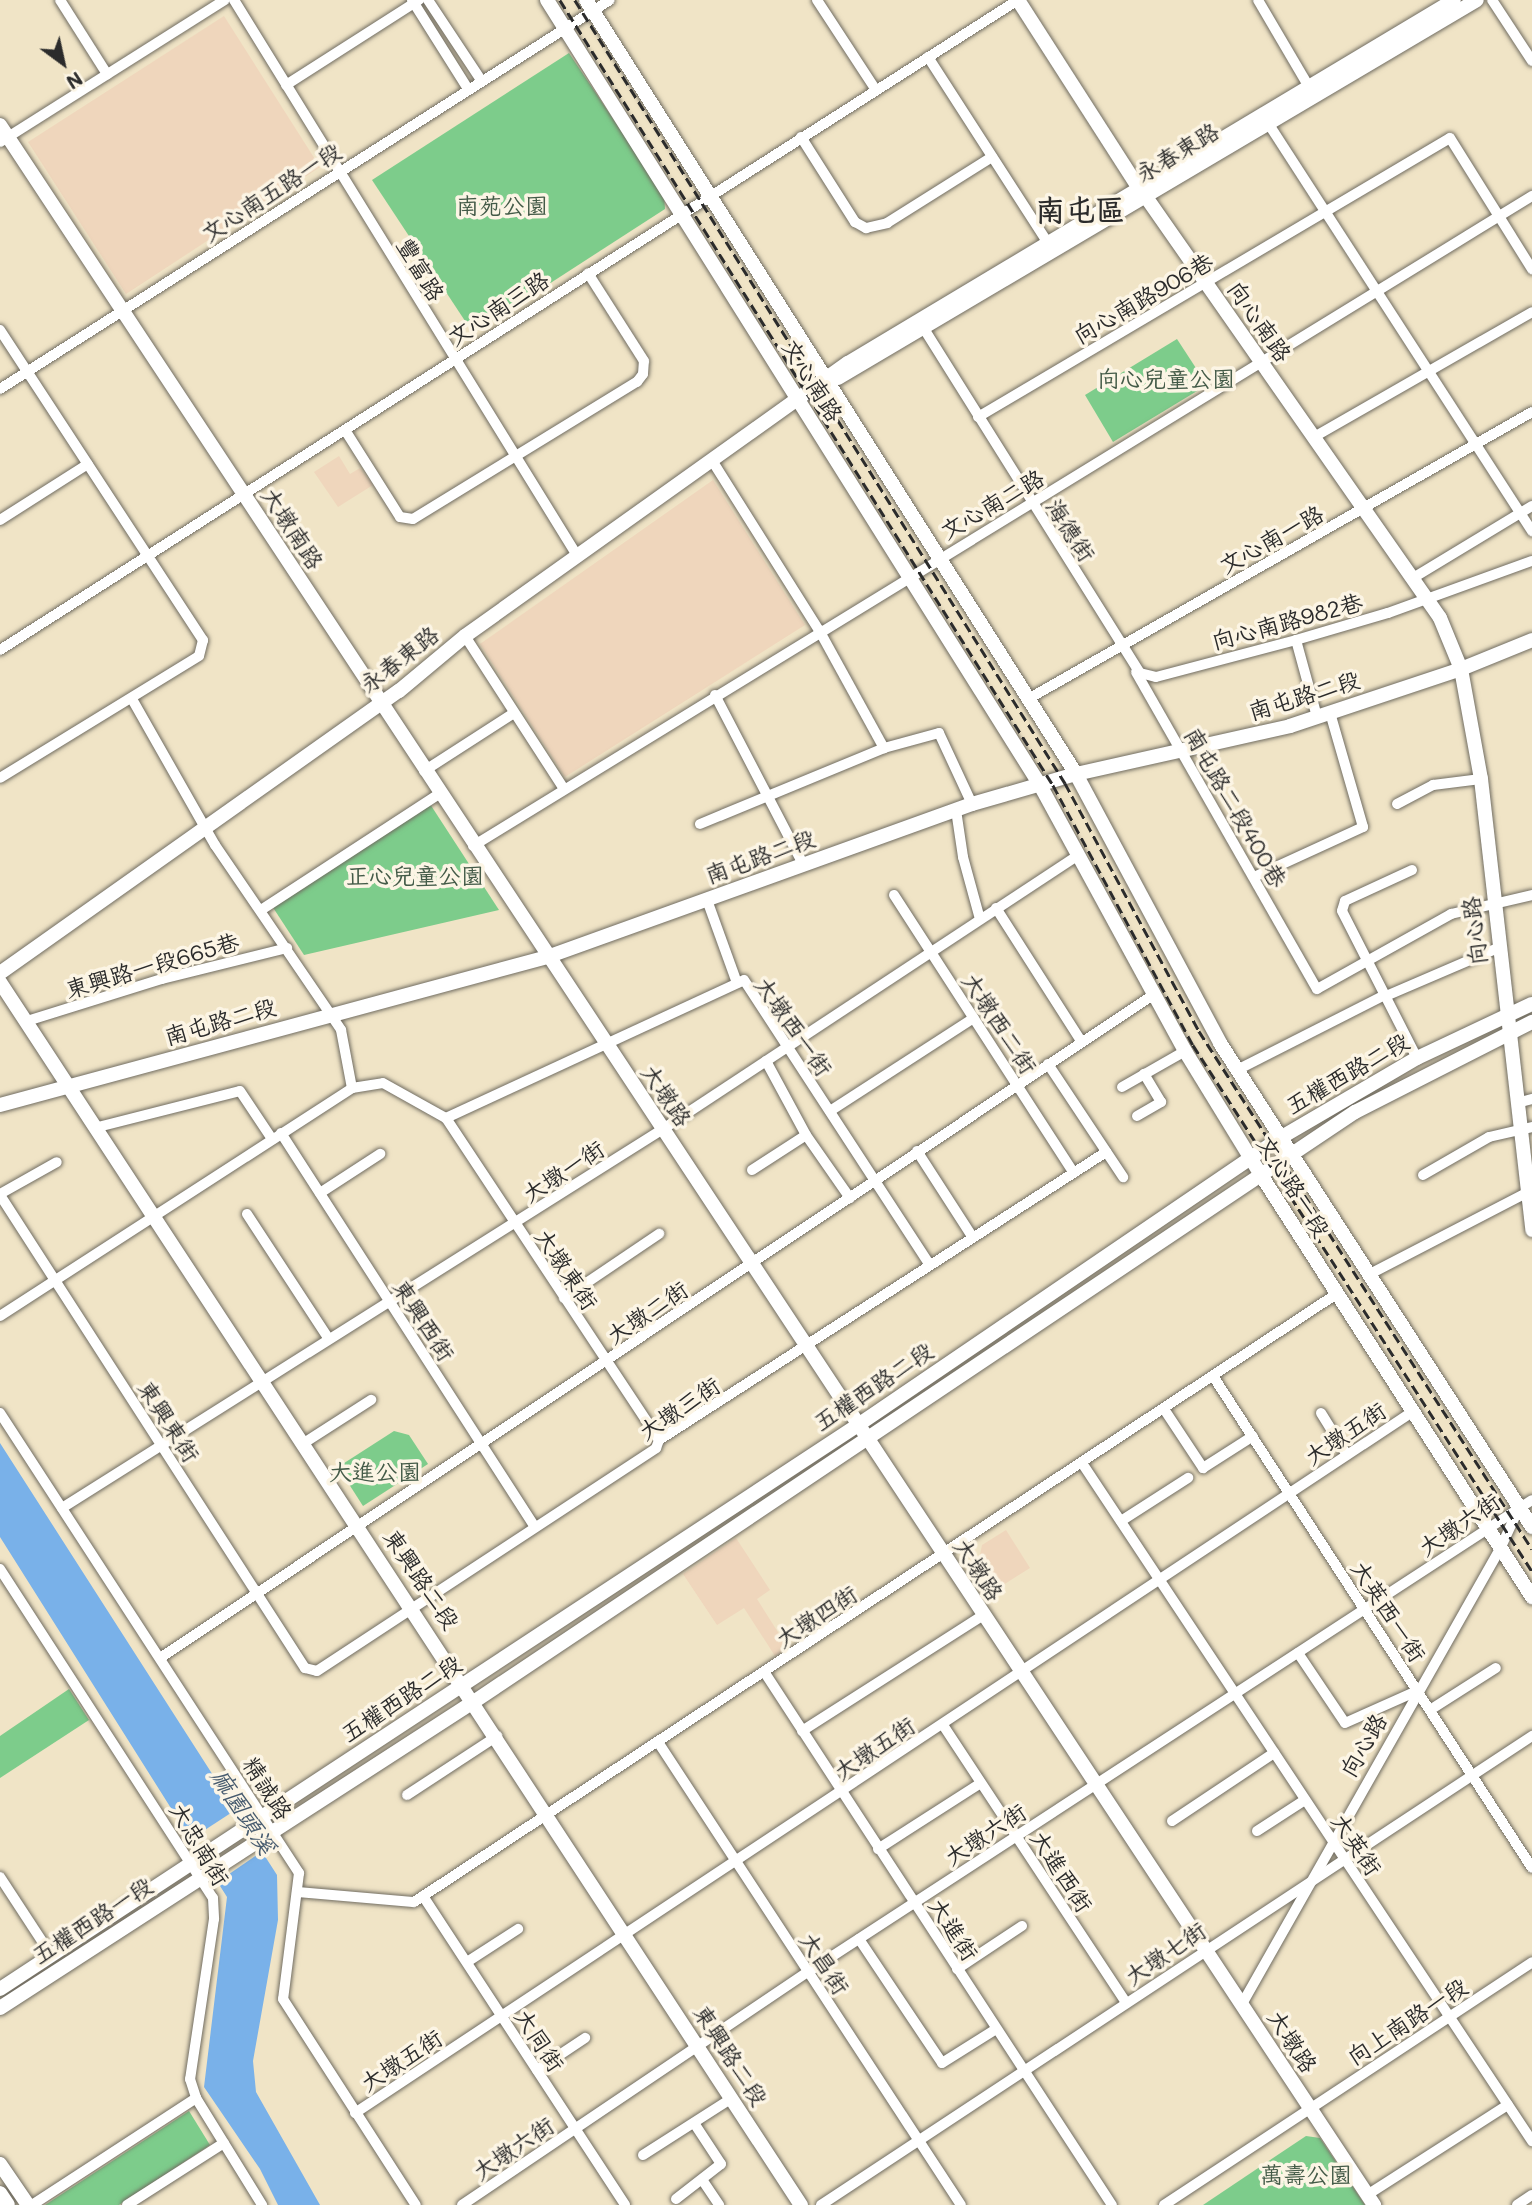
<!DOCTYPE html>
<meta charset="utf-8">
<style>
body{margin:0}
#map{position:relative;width:1532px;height:2205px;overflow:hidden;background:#f0e4c6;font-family:Mali,"LXGW WenKai TC",sans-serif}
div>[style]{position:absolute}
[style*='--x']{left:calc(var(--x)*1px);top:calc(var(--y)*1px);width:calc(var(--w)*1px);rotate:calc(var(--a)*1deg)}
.built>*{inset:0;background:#efd6bc}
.green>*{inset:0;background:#7dcc8b}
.water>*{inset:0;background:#79b1e9}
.pier>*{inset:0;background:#f0e4c6}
.roads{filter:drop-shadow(0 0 2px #706c61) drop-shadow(0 0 2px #706c61)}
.street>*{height:10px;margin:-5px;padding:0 5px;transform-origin:5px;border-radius:5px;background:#fff}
.secondary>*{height:14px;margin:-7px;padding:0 7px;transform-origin:7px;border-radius:7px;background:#fff}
.rail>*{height:2.5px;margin-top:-1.25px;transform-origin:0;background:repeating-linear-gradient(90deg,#2b2b2b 0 10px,transparent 0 15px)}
span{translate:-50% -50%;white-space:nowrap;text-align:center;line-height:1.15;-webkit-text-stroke:7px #fcf5e5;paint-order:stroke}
.street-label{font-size:23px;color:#2b2b2b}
.park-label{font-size:23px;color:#445b48}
.water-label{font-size:24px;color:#465a6e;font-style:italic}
.district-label{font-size:30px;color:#2b2b2b;font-weight:700}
.north{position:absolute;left:28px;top:28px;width:70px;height:70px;-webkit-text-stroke:5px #fcf5e5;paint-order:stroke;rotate:147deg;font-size:19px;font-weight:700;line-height:28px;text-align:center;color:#2b2b2b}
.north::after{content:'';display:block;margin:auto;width:24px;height:32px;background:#2b2b2b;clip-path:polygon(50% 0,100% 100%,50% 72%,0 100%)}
</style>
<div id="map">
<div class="built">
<i style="clip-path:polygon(224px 16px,320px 167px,126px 294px,28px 142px)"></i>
<i style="clip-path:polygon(339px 456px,350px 474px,360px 468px,373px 485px,338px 507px,314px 472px)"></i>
<i style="clip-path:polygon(713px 480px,805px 625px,565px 777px,480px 644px)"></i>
<i style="clip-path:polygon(1006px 1530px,1030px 1568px,1000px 1587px,980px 1555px,982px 1545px)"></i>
<i style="clip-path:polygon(736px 1538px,770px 1590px,757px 1599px,788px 1648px,775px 1656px,744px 1608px,717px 1625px,683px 1574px)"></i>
</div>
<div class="green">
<i style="clip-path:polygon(569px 53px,664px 195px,665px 209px,473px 333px,372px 180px)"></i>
<i style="clip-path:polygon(1177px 339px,1207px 385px,1113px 442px,1085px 395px)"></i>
<i style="clip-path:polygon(430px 804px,499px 910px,304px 955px,272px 906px)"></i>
<i style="clip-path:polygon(394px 1431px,409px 1435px,428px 1464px,363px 1506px,338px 1467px)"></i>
<i style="clip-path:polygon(69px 1689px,89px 1720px,0 1778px,0 1736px)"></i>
<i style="clip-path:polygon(189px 2111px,210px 2145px,119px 2205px,45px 2205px)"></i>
<i style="clip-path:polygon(1306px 2136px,1320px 2138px,1365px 2205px,1203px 2205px)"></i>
</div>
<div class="water">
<i style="clip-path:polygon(0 1443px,277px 1875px,278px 1920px,253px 2061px,256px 2092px,320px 2205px,278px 2205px,260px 2169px,204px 2087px,227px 1897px,0 1537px)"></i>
</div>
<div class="pier">
<i style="clip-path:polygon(237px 1809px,264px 1850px,219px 1881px,191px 1839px)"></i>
</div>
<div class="roads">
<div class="street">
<i style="--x:60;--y:0;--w:88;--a:57.6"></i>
<i style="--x:234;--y:0;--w:655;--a:58.3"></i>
<i style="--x:412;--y:0;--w:105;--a:57.8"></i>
<i style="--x:428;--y:0;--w:96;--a:56.5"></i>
<i style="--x:817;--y:0;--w:108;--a:56.8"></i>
<i style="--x:1258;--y:0;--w:107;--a:59.6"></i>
<i style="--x:1492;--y:0;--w:73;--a:56.7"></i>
<i style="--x:928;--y:57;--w:227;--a:57.2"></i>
<i style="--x:286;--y:85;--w:158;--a:-32.6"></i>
<i style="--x:1266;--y:120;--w:490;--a:57.1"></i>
<i style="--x:801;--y:137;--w:101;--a:57.6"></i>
<i style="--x:855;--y:222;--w:13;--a:29"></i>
<i style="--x:866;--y:228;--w:22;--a:-13"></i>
<i style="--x:887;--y:223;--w:124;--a:-32.2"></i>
<i style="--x:0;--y:142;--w:266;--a:-32.3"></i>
<i style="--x:921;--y:324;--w:412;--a:57.9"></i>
<i style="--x:1140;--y:673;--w:16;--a:14"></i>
<i style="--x:1156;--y:677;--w:145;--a:-14.8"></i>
<i style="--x:1296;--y:640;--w:96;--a:-16.4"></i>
<i style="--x:1388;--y:613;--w:153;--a:-19.9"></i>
<i style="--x:0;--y:330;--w:371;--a:56.8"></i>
<i style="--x:203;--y:640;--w:16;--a:104"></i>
<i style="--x:199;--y:656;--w:233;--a:148.5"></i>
<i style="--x:0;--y:389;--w:723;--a:-32.53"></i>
<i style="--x:978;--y:417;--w:548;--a:-30.59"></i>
<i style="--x:1450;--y:138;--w:155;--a:58"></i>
<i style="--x:345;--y:430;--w:103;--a:57.7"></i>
<i style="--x:400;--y:517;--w:13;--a:9"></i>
<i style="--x:413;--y:519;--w:263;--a:-31.5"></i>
<i style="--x:637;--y:382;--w:10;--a:-53"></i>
<i style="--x:643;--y:374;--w:13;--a:-86"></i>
<i style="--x:644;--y:361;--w:104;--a:-122.5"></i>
<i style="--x:1314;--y:437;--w:251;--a:-29.8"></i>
<i style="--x:713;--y:462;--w:199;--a:57.8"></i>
<i style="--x:819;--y:630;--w:135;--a:61.2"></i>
<i style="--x:0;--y:520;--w:104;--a:-32.5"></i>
<i style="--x:1413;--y:578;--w:139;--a:-31.2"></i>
<i style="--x:465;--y:636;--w:182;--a:57.1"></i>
<i style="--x:1296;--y:640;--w:80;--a:74.7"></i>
<i style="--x:0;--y:650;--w:1208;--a:-32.56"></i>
<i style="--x:1136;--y:672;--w:365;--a:60.3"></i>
<i style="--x:1317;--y:989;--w:154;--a:-29.2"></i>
<i style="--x:1451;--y:914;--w:83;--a:-13.2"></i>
<i style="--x:715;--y:695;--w:191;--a:62.5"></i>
<i style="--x:132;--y:699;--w:168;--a:60.4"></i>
<i style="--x:215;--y:845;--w:224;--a:55.7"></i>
<i style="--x:341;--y:1030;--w:59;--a:79.3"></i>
<i style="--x:352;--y:1088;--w:31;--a:-9"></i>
<i style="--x:383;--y:1083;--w:72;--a:29.1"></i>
<i style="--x:446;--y:1118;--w:386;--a:56.5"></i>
<i style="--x:1028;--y:699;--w:580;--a:-29.66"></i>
<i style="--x:424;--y:771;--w:107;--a:-32.8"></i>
<i style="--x:1397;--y:804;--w:41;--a:-27.8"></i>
<i style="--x:1433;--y:785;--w:48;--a:-7.1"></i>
<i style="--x:956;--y:810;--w:48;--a:81.5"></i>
<i style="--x:963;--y:857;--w:64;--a:74.7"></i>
<i style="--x:700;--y:824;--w:199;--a:-22.4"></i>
<i style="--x:884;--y:748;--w:57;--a:-15.3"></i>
<i style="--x:939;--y:733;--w:78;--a:65.1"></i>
<i style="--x:473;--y:846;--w:1243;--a:-31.54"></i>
<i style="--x:1412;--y:870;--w:74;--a:155.2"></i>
<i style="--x:1345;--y:901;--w:10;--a:107"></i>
<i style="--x:1342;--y:911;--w:165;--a:63"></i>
<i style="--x:1254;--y:877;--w:120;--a:-24.6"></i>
<i style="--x:1363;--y:827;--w:119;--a:-106.1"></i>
<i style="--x:894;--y:895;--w:331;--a:57.1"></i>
<i style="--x:707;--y:900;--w:88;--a:70.1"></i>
<i style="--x:996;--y:908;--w:158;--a:57.4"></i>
<i style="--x:261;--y:910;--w:212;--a:-33.1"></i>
<i style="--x:1386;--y:996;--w:122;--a:-23.2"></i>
<i style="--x:27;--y:1021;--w:141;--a:-17.3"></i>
<i style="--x:162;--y:979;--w:129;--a:-13.9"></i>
<i style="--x:766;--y:1061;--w:84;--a:61.6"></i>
<i style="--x:806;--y:1135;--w:77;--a:55.1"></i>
<i style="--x:1048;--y:1064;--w:136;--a:56.4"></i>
<i style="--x:1237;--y:1070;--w:166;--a:-26.9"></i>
<i style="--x:1122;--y:1087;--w:73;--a:-29.7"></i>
<i style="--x:1517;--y:1103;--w:16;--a:-15"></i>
<i style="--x:830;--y:1111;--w:171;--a:-32.9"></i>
<i style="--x:1137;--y:1116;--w:28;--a:-30"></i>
<i style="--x:1161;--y:1102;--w:33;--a:-121"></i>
<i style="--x:446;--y:1118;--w:328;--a:-24.8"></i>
<i style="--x:744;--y:980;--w:340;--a:56.9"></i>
<i style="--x:98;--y:1127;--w:146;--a:-14.2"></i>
<i style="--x:240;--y:1091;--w:58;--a:56.3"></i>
<i style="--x:281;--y:1133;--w:469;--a:57.2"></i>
<i style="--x:917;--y:1151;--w:103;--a:57.2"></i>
<i style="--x:752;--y:1170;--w:64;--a:-32.9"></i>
<i style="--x:1423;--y:1175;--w:76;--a:-29.9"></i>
<i style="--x:1489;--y:1137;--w:44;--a:-13.1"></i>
<i style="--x:320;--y:1193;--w:72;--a:-33"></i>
<i style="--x:0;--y:1194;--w:65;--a:-29.3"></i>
<i style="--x:0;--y:1195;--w:563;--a:57.19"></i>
<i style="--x:305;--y:1668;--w:12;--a:14"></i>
<i style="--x:317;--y:1671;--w:406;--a:-33.3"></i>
<i style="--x:656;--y:1448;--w:9;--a:-69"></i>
<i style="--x:659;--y:1440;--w:532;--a:-32.79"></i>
<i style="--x:247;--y:1214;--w:148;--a:56.8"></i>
<i style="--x:1368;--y:1275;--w:185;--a:-27.4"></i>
<i style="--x:564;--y:1298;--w:115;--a:-34"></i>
<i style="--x:0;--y:1316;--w:419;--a:-32.9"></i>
<i style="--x:1213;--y:1376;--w:586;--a:57.04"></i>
<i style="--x:1164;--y:1409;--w:71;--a:56.5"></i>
<i style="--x:1203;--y:1468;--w:59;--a:-32.6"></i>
<i style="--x:0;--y:1413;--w:549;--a:56.98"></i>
<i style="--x:299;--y:1873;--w:127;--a:97.2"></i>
<i style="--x:283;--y:1999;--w:245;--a:57.2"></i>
<i style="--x:1321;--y:1413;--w:49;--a:58.2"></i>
<i style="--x:304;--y:1443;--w:80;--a:-32.7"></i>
<i style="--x:1082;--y:1463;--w:814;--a:56.43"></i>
<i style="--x:62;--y:1508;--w:711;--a:-32.24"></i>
<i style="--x:663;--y:1129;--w:497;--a:-33.4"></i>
<i style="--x:1121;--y:1521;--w:80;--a:-32.7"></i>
<i style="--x:0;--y:1569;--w:392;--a:57.1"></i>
<i style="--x:213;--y:1898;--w:21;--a:87"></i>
<i style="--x:214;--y:1919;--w:162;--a:98.5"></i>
<i style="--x:190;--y:2079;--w:20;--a:72"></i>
<i style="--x:196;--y:2098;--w:126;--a:58.3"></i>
<i style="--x:1298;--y:1653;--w:84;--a:56.1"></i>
<i style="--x:1345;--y:1723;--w:79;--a:-24"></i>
<i style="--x:160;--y:1658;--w:1194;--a:-33.73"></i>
<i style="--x:765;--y:1673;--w:635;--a:56.89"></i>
<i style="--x:1430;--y:1710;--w:78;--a:-32.5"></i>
<i style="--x:943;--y:1725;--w:333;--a:56.6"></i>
<i style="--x:802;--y:1731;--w:214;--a:-32.6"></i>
<i style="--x:658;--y:1742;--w:553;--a:56.8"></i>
<i style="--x:407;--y:1795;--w:108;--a:-33.2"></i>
<i style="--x:1172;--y:1821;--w:123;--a:-33.7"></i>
<i style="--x:1257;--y:1831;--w:57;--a:-32.9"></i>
<i style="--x:878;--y:1849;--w:122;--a:-32.7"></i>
<i style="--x:0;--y:1877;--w:93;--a:56.8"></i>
<i style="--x:297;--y:1892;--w:117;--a:4.9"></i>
<i style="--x:414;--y:1902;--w:1103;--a:-33.39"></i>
<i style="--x:423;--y:1896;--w:369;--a:56.8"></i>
<i style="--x:859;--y:1939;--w:149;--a:56.2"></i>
<i style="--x:942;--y:2063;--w:64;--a:-32.2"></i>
<i style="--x:467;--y:1962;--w:61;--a:-32.9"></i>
<i style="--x:957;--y:1969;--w:78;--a:-33.5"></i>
<i style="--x:1242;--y:2004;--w:523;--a:-60.45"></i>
<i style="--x:1500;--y:1549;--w:43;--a:-65.2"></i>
<i style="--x:537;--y:2070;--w:58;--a:-33.7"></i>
<i style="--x:355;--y:2113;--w:1268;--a:-33.55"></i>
<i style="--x:643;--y:2155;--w:106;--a:-32.6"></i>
<i style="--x:703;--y:2181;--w:29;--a:56"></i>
<i style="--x:1367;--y:2195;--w:167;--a:-32.6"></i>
<i style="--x:676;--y:2199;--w:57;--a:-37.9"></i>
<i style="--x:721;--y:2164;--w:49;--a:-123.4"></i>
<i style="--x:32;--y:2205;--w:196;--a:-33.1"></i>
<i style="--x:127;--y:2205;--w:115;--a:-32.6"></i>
<i style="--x:462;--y:2205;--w:417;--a:-34"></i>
<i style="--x:808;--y:1972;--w:864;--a:-33.1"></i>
<i style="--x:821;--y:2205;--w:852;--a:-33.41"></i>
<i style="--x:1164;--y:2205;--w:441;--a:-33.4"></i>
<i style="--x:1517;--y:2205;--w:18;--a:-34"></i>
</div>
<div class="secondary">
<i style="--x:547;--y:0;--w:927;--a:57.87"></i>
<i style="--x:1040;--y:785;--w:303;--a:61.4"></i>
<i style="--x:1185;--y:1051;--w:145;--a:58.5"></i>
<i style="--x:1261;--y:1175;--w:502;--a:57.29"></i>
<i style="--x:586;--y:0;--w:916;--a:57.66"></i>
<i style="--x:1076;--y:774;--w:305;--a:61.8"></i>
<i style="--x:1220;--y:1043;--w:576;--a:57.19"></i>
<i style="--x:1018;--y:0;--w:222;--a:57.3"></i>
<i style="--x:0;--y:125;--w:2493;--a:56.55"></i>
<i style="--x:1146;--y:197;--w:513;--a:55.07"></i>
<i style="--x:1440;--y:618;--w:55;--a:67.6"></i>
<i style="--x:1461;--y:669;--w:112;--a:79.7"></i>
<i style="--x:1481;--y:779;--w:454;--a:83.5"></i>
<i style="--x:838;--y:378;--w:742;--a:-30.61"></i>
<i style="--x:0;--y:973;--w:489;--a:-35.3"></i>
<i style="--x:399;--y:691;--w:86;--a:-39.8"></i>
<i style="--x:465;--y:636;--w:470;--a:-35.5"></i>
<i style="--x:848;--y:363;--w:706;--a:-30.92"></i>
<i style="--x:0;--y:982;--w:1462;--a:56.78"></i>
<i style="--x:0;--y:1105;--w:567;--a:-15.14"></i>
<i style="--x:547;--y:957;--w:452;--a:-19.8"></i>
<i style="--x:972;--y:804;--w:108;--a:-16.1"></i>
<i style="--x:1076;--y:774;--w:219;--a:-12.6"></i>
<i style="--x:1290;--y:726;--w:180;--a:-18.4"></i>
<i style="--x:1461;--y:669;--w:77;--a:-22.2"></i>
<i style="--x:0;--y:1989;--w:1027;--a:-33.32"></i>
<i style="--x:858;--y:1425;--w:510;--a:-34.22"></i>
<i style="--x:1280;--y:1138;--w:159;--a:-30.3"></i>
<i style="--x:1417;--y:1058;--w:127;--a:-25.2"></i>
<i style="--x:0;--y:2008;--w:566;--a:-32.88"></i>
<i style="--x:475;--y:1701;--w:1059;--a:-33.8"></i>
<i style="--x:1355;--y:1112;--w:199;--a:-27"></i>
<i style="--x:0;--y:2164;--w:50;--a:55.7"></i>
<i style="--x:0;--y:2193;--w:14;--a:56"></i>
</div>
</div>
<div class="rail">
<i style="--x:560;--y:0;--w:927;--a:57.87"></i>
<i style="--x:1053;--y:785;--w:295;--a:61.7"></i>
<i style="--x:1193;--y:1045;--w:626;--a:57.2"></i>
<i style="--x:575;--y:0;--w:924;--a:57.96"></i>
<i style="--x:1065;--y:783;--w:282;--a:61.6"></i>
<i style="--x:1199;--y:1031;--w:616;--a:57.26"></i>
</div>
<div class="street-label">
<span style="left:1177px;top:152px;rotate:-31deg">永春東路</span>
<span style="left:271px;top:192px;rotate:-33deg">文心南五路一段</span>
<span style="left:421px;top:269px;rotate:59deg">豐富路</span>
<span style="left:1143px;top:298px;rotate:-30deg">向心南路906巷</span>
<span style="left:498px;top:308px;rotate:-33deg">文心南三路</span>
<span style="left:1260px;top:321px;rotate:55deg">向心南路</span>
<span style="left:813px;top:380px;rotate:58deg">文心南路</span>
<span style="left:992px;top:504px;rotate:-30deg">文心南二路</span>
<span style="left:293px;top:528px;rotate:57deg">大墩南路</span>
<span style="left:1071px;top:530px;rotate:57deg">海德街</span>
<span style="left:1271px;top:539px;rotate:-29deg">文心南一路</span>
<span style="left:1287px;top:621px;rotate:-15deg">向心南路982巷</span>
<span style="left:399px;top:659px;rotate:-38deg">永春東路</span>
<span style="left:1304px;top:695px;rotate:-17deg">南屯路二段</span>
<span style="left:1236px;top:807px;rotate:60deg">南屯路二段400巷</span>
<span style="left:760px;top:856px;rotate:-20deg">南屯路二段</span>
<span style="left:1474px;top:931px;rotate:-97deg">向心路</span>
<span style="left:152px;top:965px;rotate:-16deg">東興路一段665巷</span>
<span style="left:220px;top:1021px;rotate:-16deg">南屯路二段</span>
<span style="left:1000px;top:1023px;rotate:57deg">大墩西二街</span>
<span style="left:794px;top:1026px;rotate:55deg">大墩西一街</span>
<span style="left:1347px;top:1073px;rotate:-30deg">五權西路二段</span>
<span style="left:667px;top:1095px;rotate:56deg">大墩路</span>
<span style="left:563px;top:1171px;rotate:-33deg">大墩一街</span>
<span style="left:1294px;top:1186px;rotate:58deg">文心路一段</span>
<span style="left:567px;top:1269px;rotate:56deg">大墩東街</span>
<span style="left:647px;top:1312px;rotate:-34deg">大墩二街</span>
<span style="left:424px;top:1320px;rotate:57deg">東興西街</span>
<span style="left:873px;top:1386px;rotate:-34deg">五權西路二段</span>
<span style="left:679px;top:1408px;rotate:-34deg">大墩三街</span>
<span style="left:169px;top:1421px;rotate:57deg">東興東街</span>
<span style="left:1345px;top:1433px;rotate:-34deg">大墩五街</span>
<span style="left:1459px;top:1524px;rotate:-34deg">大墩六街</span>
<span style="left:979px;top:1569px;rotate:57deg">大墩路</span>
<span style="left:422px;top:1579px;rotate:56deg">東興路二段</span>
<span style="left:1389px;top:1611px;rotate:57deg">大英西一街</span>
<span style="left:816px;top:1616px;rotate:-33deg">大墩四街</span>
<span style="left:401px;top:1698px;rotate:-33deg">五權西路二段</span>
<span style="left:1363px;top:1745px;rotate:-60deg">向心路</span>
<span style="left:874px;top:1748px;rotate:-34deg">大墩五街</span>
<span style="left:268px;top:1788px;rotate:57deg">精誠路</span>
<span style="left:985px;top:1834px;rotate:-33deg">大墩六街</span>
<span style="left:200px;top:1844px;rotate:59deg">大忠南街</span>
<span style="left:1357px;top:1844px;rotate:56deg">大英街</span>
<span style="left:1062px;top:1871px;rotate:57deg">大進西街</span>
<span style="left:92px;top:1920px;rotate:-33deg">五權西路一段</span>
<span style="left:954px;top:1929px;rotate:57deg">大進街</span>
<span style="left:1165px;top:1953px;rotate:-34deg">大墩七街</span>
<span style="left:825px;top:1963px;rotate:57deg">大昌街</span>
<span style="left:1407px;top:2021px;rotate:-33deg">向上南路一段</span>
<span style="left:540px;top:2040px;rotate:57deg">大同街</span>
<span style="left:1293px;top:2041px;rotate:57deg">大墩路</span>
<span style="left:731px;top:2055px;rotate:57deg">東興路二段</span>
<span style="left:401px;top:2060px;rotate:-33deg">大墩五街</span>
<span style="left:513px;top:2148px;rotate:-34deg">大墩六街</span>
</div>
<div class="park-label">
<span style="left:502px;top:205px">南苑公園</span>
<span style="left:1166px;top:378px">向心兒童公園</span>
<span style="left:415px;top:875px">正心兒童公園</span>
<span style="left:375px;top:1471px">大進公園</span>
<span style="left:1306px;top:2174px">萬壽公園</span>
</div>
<div class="water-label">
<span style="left:244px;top:1811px;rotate:57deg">麻園頭溪</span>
</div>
<div class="district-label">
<span style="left:1080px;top:209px">南屯區</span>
</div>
<div class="north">N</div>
</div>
